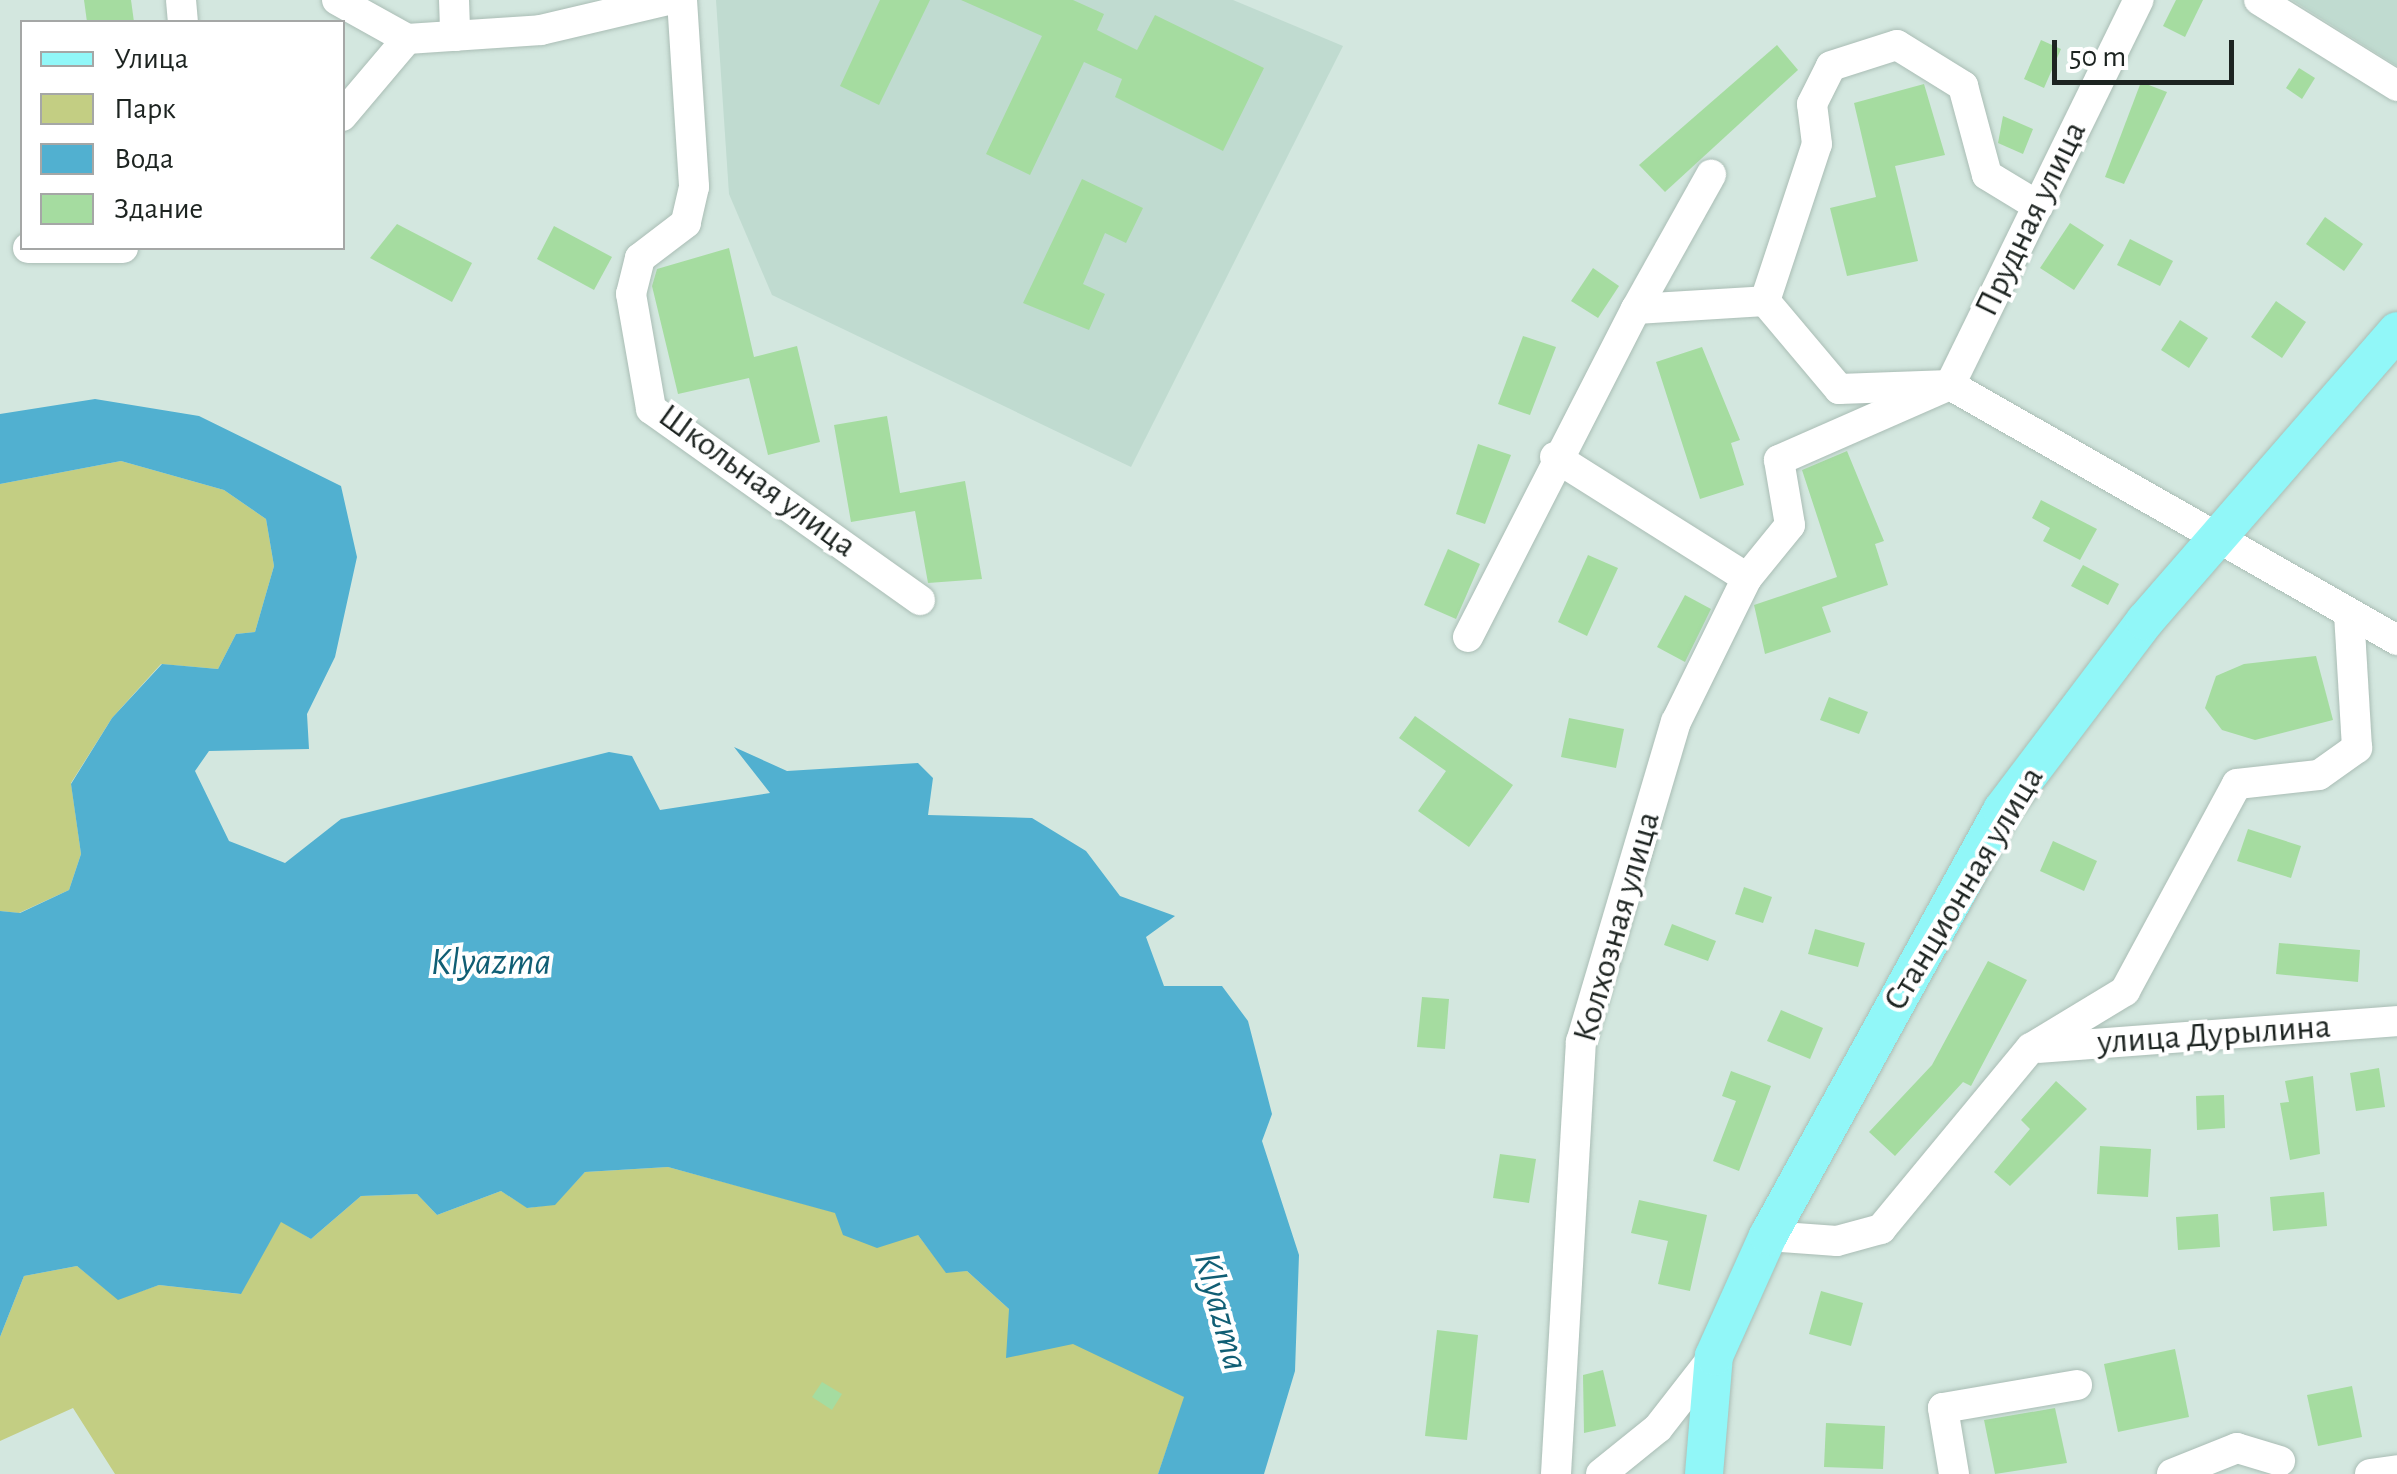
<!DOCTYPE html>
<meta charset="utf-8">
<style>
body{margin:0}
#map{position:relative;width:2397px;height:1474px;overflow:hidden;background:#d3e7df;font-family:"Alegreya Sans",sans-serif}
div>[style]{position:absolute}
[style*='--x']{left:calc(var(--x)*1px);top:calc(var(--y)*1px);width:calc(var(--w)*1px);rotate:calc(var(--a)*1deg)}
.built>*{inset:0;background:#c0dbd0}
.green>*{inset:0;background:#c3ce83}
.water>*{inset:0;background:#51b0d0}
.building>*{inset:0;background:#a5dca0}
.roads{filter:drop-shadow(0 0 2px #aabdb5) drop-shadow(0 0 2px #aabdb5)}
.minor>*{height:30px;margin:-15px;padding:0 15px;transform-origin:15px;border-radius:15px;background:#fff}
.major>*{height:38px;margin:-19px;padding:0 19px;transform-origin:19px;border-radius:19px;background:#91f7f8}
span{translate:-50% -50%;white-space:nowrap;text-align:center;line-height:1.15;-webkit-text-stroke:8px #fff;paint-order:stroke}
.street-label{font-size:35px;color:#1d2421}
.water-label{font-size:38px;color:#105e74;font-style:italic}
.legend{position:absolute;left:20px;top:20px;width:325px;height:230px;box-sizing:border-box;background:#fff;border:2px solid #a5a7a6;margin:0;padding:12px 18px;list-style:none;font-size:30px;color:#1d2421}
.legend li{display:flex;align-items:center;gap:20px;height:50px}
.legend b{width:50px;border:2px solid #a5a7a6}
.scale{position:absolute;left:2052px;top:40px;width:182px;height:45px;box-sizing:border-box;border:5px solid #1d2421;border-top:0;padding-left:12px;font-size:30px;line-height:35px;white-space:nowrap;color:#1d2421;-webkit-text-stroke:8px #fff;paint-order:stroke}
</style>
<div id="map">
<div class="built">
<i style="clip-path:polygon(716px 0,1233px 0,1343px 46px,1131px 467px,772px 295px,729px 194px)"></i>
<i style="clip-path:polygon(2292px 0,2397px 0,2397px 66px)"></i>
</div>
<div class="green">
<i style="clip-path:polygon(121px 461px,224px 490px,266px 519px,274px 566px,255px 632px,236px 634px,218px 669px,161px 664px,112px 718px,71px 783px,81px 854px,69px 890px,19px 913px,0 911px,0 484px)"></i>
<i style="clip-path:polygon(668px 1167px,918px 1235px,946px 1272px,967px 1271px,1009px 1309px,1185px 1397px,1158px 1474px,115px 1474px,73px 1408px,0 1441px,0 1337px,24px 1276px,77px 1266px,118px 1299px,159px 1285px,240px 1294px,281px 1221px,311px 1239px,361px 1196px,417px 1194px,437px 1215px,501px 1191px,528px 1208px,555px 1204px,585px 1172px)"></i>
</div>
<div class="water">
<i style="clip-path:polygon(95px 399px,199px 416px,341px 486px,357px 557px,335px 657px,307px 714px,309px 749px,209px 751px,195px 771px,229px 841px,285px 863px,341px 819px,609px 752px,632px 756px,660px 810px,770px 793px,734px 747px,787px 771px,918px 763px,933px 778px,928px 815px,1032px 818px,1086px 851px,1120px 896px,1175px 916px,1146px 937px,1164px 986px,1222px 986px,1248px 1021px,1272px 1114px,1262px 1141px,1299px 1255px,1295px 1371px,1264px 1474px,1158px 1474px,1184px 1397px,1073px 1344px,1006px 1358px,1009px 1309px,967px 1271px,946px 1273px,918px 1235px,877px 1248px,843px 1235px,835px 1213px,668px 1167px,585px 1172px,555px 1205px,527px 1208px,501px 1191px,437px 1215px,417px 1194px,361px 1196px,311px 1239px,281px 1222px,241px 1294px,159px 1285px,118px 1300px,77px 1266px,24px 1276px,0 1337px,0 911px,20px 913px,69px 890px,81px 854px,71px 784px,112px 718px,162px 664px,218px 669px,236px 634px,255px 632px,274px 566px,266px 519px,224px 490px,121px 461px,0 484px,0 414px)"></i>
</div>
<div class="building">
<i style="clip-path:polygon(84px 0,131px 0,134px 22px,87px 22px)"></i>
<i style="clip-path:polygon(880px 0,930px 0,879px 105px,840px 86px)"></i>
<i style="clip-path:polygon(961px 0,1073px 0,1104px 14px,1097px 30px,1137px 50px,1155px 15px,1264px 68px,1223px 151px,1115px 97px,1122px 79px,1084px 62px,1030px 175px,986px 154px,1042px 36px)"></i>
<i style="clip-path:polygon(2176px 0,2203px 0,2185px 37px,2163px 26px)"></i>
<i style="clip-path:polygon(2041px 40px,2061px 49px,2044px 88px,2024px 79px)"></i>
<i style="clip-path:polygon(1777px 45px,1798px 70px,1665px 192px,1639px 165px)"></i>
<i style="clip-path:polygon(2299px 68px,2315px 78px,2302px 99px,2286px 88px)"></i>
<i style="clip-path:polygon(2141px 82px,2167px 92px,2124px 184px,2105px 177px)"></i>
<i style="clip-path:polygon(1924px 84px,1945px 155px,1895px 166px,1918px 261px,1847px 276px,1830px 208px,1876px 197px,1854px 103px)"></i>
<i style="clip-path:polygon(2003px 116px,2033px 129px,2023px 154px,1998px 143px)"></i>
<i style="clip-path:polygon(1082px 179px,1143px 208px,1126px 243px,1105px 233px,1083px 284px,1105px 294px,1089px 330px,1023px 303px)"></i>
<i style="clip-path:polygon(2325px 217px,2363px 244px,2344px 271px,2306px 244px)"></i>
<i style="clip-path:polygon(2070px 223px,2104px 245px,2074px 290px,2040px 268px)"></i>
<i style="clip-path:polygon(397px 224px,472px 263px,452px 302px,370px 258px)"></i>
<i style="clip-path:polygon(554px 226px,612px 257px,594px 290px,537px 259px)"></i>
<i style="clip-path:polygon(2130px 239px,2173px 261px,2160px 286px,2117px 265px)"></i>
<i style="clip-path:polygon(729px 248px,754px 357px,797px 346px,820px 442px,768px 455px,749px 378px,678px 394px,652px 286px,657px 269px)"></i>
<i style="clip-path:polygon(1593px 268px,1619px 286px,1598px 318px,1571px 301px)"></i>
<i style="clip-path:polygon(2276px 301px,2306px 322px,2282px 358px,2251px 337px)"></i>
<i style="clip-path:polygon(2180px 320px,2208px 338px,2189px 368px,2161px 350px)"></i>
<i style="clip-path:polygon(1523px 336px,1556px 347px,1530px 415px,1498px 404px)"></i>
<i style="clip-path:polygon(1702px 347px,1740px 440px,1731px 443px,1744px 485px,1700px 499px,1656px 362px)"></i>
<i style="clip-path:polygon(887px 416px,900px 493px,965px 481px,982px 579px,928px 583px,915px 511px,851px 522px,834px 425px)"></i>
<i style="clip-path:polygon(1478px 444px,1511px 455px,1485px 524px,1456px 514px)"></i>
<i style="clip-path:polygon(1847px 451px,1884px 541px,1875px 544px,1888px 585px,1822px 607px,1831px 632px,1765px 654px,1754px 605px,1837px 577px,1802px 470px)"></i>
<i style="clip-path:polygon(2041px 500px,2097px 529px,2080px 560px,2043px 541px,2050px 528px,2032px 518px)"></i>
<i style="clip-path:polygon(1448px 549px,1480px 564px,1456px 619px,1424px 605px)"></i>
<i style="clip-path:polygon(1588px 555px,1618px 568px,1587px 636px,1558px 622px)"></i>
<i style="clip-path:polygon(2083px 565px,2119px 584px,2108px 605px,2071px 586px)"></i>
<i style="clip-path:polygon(1685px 595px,1711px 609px,1685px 662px,1657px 647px)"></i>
<i style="clip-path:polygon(2316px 656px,2333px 720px,2255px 740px,2222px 730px,2205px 708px,2216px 676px,2244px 664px)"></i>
<i style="clip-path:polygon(1829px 697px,1868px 712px,1859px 734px,1820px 720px)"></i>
<i style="clip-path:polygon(1415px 716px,1513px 785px,1469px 847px,1418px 811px,1446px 771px,1399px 738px)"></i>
<i style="clip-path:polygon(1569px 718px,1624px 729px,1616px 768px,1561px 757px)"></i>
<i style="clip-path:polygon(2248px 829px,2301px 846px,2291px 878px,2237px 861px)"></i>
<i style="clip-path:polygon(2053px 841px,2097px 861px,2084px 891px,2040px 871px)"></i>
<i style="clip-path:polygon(1744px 887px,1772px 897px,1763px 923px,1735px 914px)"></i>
<i style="clip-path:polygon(1672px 924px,1716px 941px,1708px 961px,1664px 945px)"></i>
<i style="clip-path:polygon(1815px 929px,1865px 943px,1858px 967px,1808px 954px)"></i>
<i style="clip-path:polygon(2279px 943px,2360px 950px,2358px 982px,2276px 974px)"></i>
<i style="clip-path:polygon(1988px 961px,2027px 980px,1971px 1086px,1963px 1082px,1895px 1156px,1869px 1132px,1932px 1065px)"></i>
<i style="clip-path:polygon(1422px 997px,1449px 999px,1445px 1049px,1417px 1047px)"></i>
<i style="clip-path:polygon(1781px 1010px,1823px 1028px,1810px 1059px,1767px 1041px)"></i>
<i style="clip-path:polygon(2379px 1068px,2385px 1107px,2356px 1111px,2350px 1073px)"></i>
<i style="clip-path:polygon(1731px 1071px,1771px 1086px,1739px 1171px,1713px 1161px,1736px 1101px,1722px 1096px)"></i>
<i style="clip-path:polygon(2313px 1076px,2320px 1154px,2290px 1160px,2280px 1103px,2289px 1102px,2285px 1081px)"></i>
<i style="clip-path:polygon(2056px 1081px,2087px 1109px,2010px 1186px,1994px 1172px,2030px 1129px,2021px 1120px)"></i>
<i style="clip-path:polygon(2224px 1095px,2225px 1128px,2197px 1130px,2196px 1096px)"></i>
<i style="clip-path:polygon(2100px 1146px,2151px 1149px,2148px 1197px,2097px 1194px)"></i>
<i style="clip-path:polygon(1500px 1154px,1536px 1159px,1529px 1203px,1493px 1198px)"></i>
<i style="clip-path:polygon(2324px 1192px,2327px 1226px,2273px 1231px,2270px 1197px)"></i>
<i style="clip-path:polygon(1639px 1200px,1707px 1215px,1690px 1291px,1658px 1284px,1668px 1241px,1631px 1233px)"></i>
<i style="clip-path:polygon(2218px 1214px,2220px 1247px,2178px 1250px,2176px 1217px)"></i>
<i style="clip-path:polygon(1821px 1291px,1863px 1303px,1851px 1346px,1809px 1334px)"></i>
<i style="clip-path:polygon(1437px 1330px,1478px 1335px,1467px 1440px,1425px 1436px)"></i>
<i style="clip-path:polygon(2175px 1349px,2189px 1417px,2118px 1432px,2104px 1364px)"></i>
<i style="clip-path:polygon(1603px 1370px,1616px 1426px,1584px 1433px,1583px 1375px)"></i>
<i style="clip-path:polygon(822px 1382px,842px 1394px,832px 1410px,812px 1397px)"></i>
<i style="clip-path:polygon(2352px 1386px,2362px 1437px,2318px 1446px,2307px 1395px)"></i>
<i style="clip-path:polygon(2055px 1408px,2067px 1463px,1995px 1474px,1984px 1420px)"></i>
<i style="clip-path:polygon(1826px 1423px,1885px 1426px,1883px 1469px,1824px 1467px)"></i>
</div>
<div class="roads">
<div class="minor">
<i style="--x:181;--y:0;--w:22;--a:85"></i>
<i style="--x:337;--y:0;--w:80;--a:29.1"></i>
<i style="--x:454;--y:0;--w:36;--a:88"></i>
<i style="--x:682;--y:0;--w:187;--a:86.3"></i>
<i style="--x:694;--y:187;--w:37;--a:103"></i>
<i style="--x:686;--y:223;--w:58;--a:142.7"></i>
<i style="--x:640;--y:258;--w:37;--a:104"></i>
<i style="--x:631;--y:294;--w:117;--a:80.1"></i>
<i style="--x:651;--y:409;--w:330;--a:35.4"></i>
<i style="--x:2259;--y:0;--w:163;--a:31.9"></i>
<i style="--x:342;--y:116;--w:101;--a:-49.8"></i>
<i style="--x:407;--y:39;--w:134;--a:-3.8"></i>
<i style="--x:541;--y:30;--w:130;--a:-13.3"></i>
<i style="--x:28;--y:248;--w:95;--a:0"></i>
<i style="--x:1765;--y:301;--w:115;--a:49.9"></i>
<i style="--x:1839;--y:389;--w:111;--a:-2.1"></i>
<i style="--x:1950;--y:385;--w:429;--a:-63.9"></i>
<i style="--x:1636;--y:309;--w:154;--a:-60.8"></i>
<i style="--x:1555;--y:457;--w:227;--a:32.2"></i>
<i style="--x:1468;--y:637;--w:369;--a:-62.9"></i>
<i style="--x:1636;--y:309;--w:129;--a:-3.5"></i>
<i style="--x:1765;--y:301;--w:165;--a:-71.7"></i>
<i style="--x:1817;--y:144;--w:40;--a:-97.1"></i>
<i style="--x:1812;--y:104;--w:42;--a:-63.4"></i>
<i style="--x:1831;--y:66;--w:69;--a:-17.7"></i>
<i style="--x:1897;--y:45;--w:78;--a:31.8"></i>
<i style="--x:1963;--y:86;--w:92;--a:74.9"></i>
<i style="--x:1987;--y:175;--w:60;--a:31.3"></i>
<i style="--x:2039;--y:1048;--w:359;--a:-4.3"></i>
<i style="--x:1768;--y:1236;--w:69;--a:4.1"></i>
<i style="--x:1837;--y:1241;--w:46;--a:-15.3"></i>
<i style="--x:1881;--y:1229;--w:235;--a:-50.4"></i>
<i style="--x:2031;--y:1048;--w:110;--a:-31.2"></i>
<i style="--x:2125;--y:991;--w:235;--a:-61.6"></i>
<i style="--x:2237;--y:784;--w:82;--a:-6.3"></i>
<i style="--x:2319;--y:775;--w:47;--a:-35.4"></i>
<i style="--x:2357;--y:748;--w:134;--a:-93.4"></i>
<i style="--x:1556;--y:1474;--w:433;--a:-86.7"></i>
<i style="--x:1581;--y:1042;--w:334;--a:-73.5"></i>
<i style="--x:1676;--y:722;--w:161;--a:-63.8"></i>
<i style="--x:1747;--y:578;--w:68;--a:-50.9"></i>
<i style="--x:1790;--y:525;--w:66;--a:-99.6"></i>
<i style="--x:1779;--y:460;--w:187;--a:-23.7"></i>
<i style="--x:1950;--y:385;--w:515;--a:29.7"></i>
<i style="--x:1601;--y:1474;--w:73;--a:-38.9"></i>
<i style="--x:1658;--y:1428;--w:91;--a:-52.1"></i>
<i style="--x:1954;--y:1474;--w:67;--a:-99.5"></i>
<i style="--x:1943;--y:1408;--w:136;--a:-9.7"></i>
<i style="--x:2172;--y:1474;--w:70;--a:-21.8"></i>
<i style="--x:2237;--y:1448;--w:45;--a:16.8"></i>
<i style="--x:2370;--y:1474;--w:27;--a:-8"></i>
</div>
<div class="major">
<i style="--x:1704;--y:1474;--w:118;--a:-85.2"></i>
<i style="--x:1714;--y:1356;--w:132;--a:-65.8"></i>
<i style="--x:1768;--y:1236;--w:486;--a:-61.2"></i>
<i style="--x:2002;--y:810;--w:237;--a:-52.9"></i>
<i style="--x:2145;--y:621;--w:384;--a:-49"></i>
</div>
</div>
<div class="street-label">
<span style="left:2031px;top:219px;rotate:-64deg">Прудная улица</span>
<span style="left:757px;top:481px;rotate:36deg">Школьная улица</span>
<span style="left:1964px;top:889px;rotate:-59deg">Станционная улица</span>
<span style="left:1617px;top:927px;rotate:-74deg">Колхозная улица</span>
<span style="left:2214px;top:1035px;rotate:-4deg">улица Дурылина</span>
</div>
<div class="water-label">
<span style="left:491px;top:964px">Klyazma</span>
<span style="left:1220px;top:1312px;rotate:75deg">Klyazma</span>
</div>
<ul class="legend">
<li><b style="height:12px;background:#91f7f8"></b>Улица</li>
<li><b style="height:28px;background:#c3ce83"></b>Парк</li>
<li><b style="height:28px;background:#51b0d0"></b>Вода</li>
<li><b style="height:28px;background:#a5dca0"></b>Здание</li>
</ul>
<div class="scale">50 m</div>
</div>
